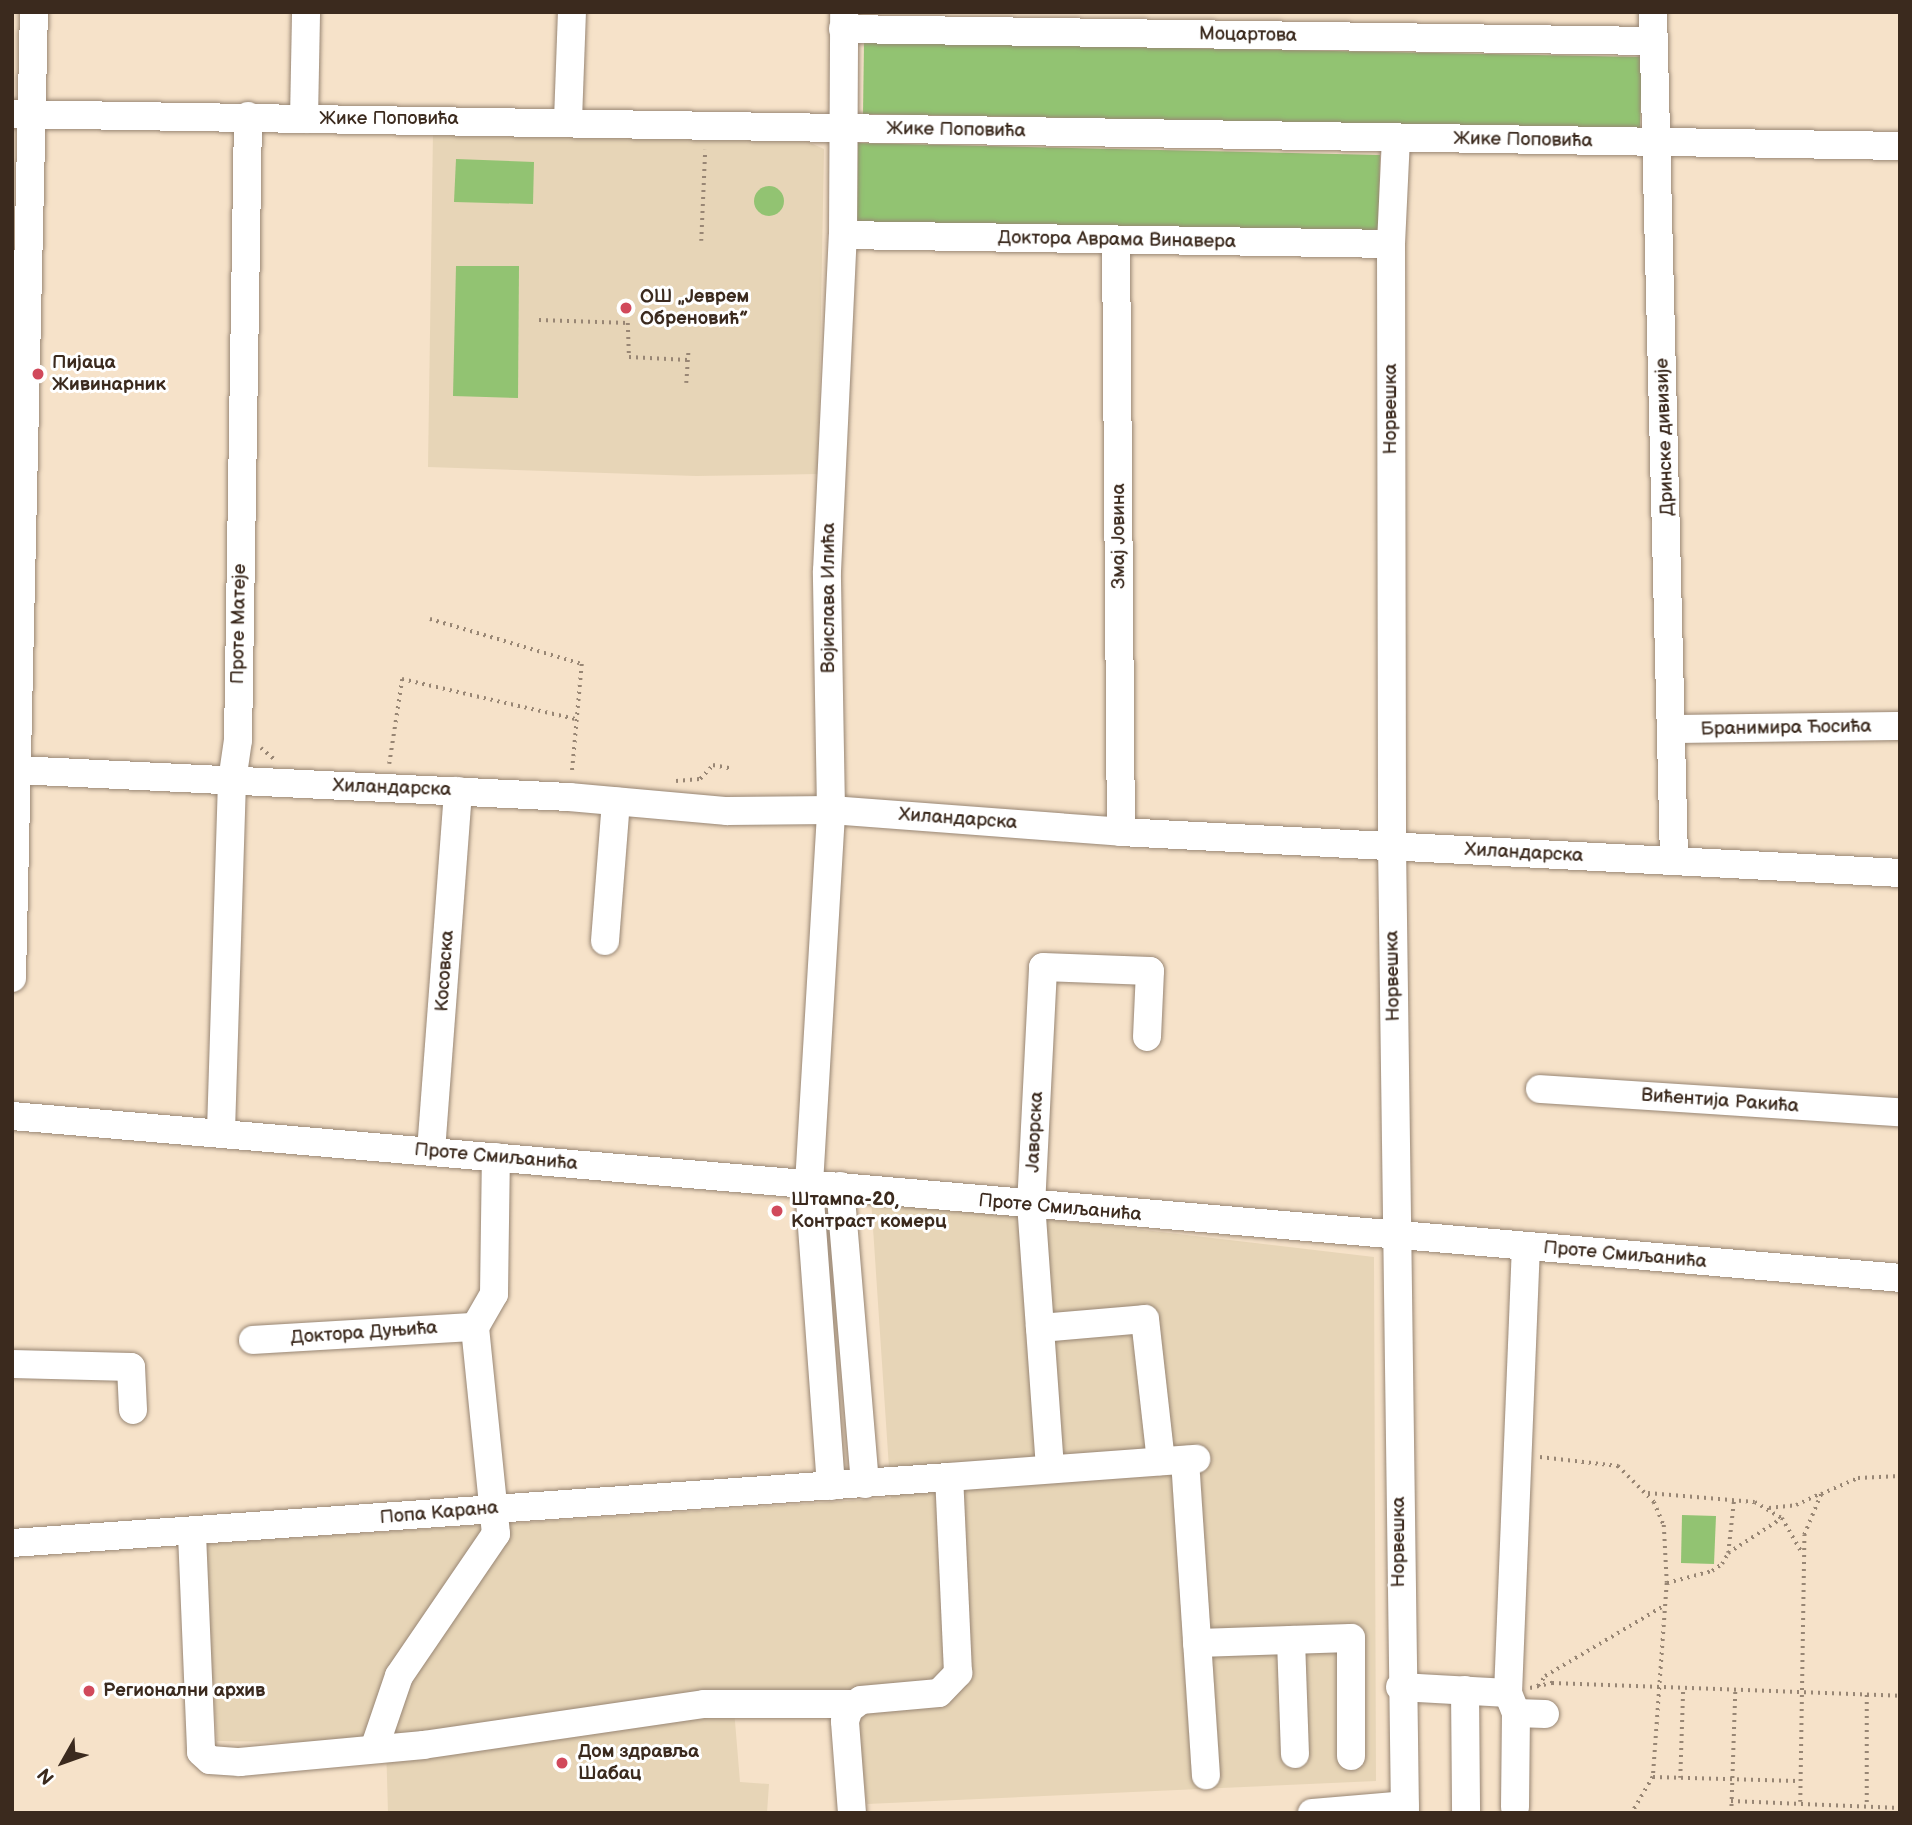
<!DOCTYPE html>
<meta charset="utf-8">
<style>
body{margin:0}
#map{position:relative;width:1912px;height:1825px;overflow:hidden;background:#f6e2c9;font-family:"Balsamiq Sans",sans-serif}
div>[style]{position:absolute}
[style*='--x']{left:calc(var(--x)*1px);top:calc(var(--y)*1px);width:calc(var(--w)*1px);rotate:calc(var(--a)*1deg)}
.built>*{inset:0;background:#e7d5b7}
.green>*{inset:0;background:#92c372}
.round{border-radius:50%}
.path>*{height:3.5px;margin-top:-1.75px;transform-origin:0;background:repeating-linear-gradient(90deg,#988674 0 2px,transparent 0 7px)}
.roads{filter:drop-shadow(0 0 2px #988674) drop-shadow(0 0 2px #988674)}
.minor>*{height:28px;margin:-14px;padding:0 14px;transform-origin:14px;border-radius:14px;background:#fff}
.dots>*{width:19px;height:19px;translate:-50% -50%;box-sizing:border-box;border:4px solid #fff;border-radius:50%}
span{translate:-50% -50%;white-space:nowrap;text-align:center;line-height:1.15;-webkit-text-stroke:6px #fff;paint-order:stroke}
.street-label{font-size:19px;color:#3b2a1e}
.poi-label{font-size:19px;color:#3b2a1e;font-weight:700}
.left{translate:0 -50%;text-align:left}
.frame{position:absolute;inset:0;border:14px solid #3b2a1e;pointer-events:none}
.north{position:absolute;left:28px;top:1727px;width:70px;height:70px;-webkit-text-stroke:5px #fff;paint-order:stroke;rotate:230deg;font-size:19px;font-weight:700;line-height:28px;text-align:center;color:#3b2a1e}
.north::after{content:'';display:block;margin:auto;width:24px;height:32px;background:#3b2a1e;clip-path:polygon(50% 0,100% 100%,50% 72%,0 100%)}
</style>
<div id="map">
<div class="built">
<i style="clip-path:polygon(433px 132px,804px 140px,824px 149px,818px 474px,696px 476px,428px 467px)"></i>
<i style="clip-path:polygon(871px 1198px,1374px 1257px,1376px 1781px,867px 1804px,854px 1704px,734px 1709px,740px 1782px,769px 1784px,767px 1813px,388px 1813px,386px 1743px,217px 1741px,202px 1544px,891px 1498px)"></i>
</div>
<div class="green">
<i style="clip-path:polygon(864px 42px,1642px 57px,1640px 129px,863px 114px)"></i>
<i style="clip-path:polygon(858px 143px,1380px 155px,1379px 235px,857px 224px)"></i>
<i style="clip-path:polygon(456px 159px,534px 162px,533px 204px,454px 202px)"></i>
<i class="round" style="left:754px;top:186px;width:30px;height:30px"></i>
<i style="clip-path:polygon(456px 266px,519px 266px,518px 398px,453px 396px)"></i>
<i style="clip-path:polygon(1682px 1515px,1716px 1516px,1714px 1564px,1681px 1563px)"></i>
</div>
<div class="path">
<i style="--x:701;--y:241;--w:91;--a:-87.5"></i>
<i style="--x:539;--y:320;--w:89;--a:1.9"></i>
<i style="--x:628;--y:323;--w:34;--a:88"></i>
<i style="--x:629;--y:357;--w:59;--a:2.9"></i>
<i style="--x:686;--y:383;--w:30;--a:-86"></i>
<i style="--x:430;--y:619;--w:159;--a:16.5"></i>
<i style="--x:582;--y:664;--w:110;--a:95.2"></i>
<i style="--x:261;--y:748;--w:17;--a:40"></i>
<i style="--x:389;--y:764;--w:86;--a:-81.3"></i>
<i style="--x:402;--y:679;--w:178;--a:13"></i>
<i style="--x:676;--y:781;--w:24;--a:-5"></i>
<i style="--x:700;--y:779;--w:19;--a:-47"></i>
<i style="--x:713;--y:765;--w:20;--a:11"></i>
<i style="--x:1540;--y:1457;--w:79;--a:6.6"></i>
<i style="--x:1618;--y:1466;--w:51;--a:45"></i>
<i style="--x:1654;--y:1502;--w:25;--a:67"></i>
<i style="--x:1664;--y:1525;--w:58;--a:87"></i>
<i style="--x:1667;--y:1583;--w:195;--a:94.1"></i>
<i style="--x:1653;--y:1777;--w:42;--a:120.3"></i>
<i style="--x:1648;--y:1493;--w:107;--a:4.8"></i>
<i style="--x:1755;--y:1502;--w:31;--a:31"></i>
<i style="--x:1782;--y:1518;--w:39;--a:60"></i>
<i style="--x:1769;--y:1508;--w:27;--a:-6"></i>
<i style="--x:1796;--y:1505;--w:26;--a:-25"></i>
<i style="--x:1728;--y:1553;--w:64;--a:-32.9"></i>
<i style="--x:1667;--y:1583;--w:47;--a:-14.9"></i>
<i style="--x:1712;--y:1571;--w:12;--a:-35"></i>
<i style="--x:1722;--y:1564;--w:13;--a:-61"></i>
<i style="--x:1728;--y:1553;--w:54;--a:-83.7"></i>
<i style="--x:1538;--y:1686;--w:12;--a:-55"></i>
<i style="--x:1545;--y:1676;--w:139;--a:-30.6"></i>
<i style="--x:1530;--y:1688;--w:23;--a:-13"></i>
<i style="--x:1552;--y:1683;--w:348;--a:2.1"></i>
<i style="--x:1867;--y:1695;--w:110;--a:90"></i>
<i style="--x:1653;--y:1777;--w:145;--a:1.6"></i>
<i style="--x:1680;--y:1778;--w:90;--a:-88.1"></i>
<i style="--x:1731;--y:1801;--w:169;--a:2.4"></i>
<i style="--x:1800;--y:1802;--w:267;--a:-89.1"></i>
<i style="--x:1804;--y:1535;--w:44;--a:-67.5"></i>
<i style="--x:1821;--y:1494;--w:40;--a:-23.4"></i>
<i style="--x:1858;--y:1478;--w:42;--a:-2.7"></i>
<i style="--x:1731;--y:1813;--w:123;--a:-88.1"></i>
</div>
<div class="roads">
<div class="minor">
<i style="--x:1653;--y:12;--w:849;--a:88.58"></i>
<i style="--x:843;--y:29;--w:810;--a:0.85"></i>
<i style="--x:12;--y:114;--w:1888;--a:0.97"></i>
<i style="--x:304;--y:119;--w:107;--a:-88.9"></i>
<i style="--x:568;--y:120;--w:108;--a:-87.9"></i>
<i style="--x:1396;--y:138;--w:106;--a:92.7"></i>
<i style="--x:1391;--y:244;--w:601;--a:89.9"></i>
<i style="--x:1392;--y:845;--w:968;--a:89.23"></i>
<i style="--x:843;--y:235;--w:548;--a:0.94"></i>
<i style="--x:1116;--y:241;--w:591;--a:89.52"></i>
<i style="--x:1673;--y:729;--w:227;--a:-0.8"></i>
<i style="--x:17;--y:770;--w:553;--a:2.8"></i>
<i style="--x:569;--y:797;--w:159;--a:5.1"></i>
<i style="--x:727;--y:811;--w:104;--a:-0.6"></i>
<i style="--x:831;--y:810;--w:291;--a:4.3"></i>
<i style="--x:1121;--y:832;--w:780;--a:3.01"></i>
<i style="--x:605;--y:941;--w:140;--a:-85.5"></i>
<i style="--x:12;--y:978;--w:966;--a:-88.7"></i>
<i style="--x:1540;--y:1089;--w:361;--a:3.7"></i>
<i style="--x:12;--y:1116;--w:1895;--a:4.9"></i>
<i style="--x:221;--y:1131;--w:350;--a:-88.2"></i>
<i style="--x:232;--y:781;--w:41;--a:-81.7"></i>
<i style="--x:238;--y:740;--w:624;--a:-89.08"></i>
<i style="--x:431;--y:1151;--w:361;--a:-85.7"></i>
<i style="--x:840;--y:1186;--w:299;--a:85.2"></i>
<i style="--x:1040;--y:1328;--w:105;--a:-4.9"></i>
<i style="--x:1145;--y:1319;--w:143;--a:83.6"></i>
<i style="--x:253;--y:1340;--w:222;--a:-3.4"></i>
<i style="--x:12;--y:1364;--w:119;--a:1.4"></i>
<i style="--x:131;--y:1367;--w:43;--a:87.3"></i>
<i style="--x:1185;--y:1460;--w:316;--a:86.2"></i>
<i style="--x:1050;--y:1468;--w:263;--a:-94.1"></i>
<i style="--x:1031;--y:1206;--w:239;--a:-87.1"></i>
<i style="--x:1043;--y:967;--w:107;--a:2.1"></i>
<i style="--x:1150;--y:971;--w:66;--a:92.6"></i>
<i style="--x:831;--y:1486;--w:303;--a:-94.2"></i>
<i style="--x:809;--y:1184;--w:375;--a:-86.6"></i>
<i style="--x:831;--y:810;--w:239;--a:-91"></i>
<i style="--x:827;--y:571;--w:336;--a:-87.3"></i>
<i style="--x:843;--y:235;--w:223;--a:-89.7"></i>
<i style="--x:192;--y:1534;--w:218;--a:87.6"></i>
<i style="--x:201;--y:1752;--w:12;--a:42"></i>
<i style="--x:210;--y:1760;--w:30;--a:4"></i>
<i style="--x:240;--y:1762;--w:184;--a:-5.3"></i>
<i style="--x:423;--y:1745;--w:284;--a:-8.3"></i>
<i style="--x:704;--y:1704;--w:150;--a:0"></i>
<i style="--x:12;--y:1543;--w:939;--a:-4.03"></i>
<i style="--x:1291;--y:1640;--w:114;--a:88"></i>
<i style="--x:1197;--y:1643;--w:154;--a:-1.9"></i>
<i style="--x:1351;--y:1638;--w:118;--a:90"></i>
<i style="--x:1400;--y:1687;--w:108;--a:3.2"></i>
<i style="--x:1465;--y:1690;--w:123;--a:89.5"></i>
<i style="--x:1516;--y:1713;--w:29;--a:2"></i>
<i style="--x:374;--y:1749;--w:77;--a:-71.1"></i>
<i style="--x:399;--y:1676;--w:172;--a:-55.7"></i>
<i style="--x:496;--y:1534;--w:208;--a:-95.8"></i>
<i style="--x:475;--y:1327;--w:38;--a:-60"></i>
<i style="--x:494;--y:1294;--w:137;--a:-89.2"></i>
<i style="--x:1515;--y:1807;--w:94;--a:-89.4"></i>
<i style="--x:1516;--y:1713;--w:22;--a:-112"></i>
<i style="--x:1508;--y:1693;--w:447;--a:-87.7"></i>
<i style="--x:852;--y:1813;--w:92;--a:-94.4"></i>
<i style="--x:845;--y:1721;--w:13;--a:-72"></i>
<i style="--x:849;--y:1709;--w:15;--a:-37"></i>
<i style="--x:861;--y:1700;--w:78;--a:-5.1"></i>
<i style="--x:939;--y:1693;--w:28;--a:-46"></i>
<i style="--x:958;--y:1673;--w:196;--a:-92.6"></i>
<i style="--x:949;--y:1477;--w:248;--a:-4.2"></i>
<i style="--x:1312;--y:1813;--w:93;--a:-4.9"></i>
</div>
</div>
<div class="dots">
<i style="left:626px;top:308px;background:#d1495b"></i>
<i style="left:38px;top:374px;background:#d1495b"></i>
<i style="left:777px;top:1211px;background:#d1495b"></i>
<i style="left:89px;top:1691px;background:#d1495b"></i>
<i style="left:562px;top:1763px;background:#d1495b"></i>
</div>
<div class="street-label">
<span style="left:1248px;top:35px;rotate:1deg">Моцартова</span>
<span style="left:389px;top:119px">Жике Поповића</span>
<span style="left:956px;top:130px;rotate:1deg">Жике Поповића</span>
<span style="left:1523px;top:140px;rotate:1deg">Жике Поповића</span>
<span style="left:1117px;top:240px;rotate:1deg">Доктора Аврама Винавера</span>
<span style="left:1391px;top:409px;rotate:-90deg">Норвешка</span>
<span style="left:1665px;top:437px;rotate:-92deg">Дринске дивизије</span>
<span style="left:1119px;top:536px;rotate:-90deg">Змај Јовина</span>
<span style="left:829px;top:598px;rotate:-90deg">Војислава Илића</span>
<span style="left:239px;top:624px;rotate:-89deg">Проте Матеје</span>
<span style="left:1786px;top:728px;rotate:-1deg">Бранимира Ћосића</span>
<span style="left:392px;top:788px;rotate:2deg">Хиландарска</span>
<span style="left:958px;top:819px;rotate:4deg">Хиландарска</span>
<span style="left:1524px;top:853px;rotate:3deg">Хиландарска</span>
<span style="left:445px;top:971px;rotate:-86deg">Косовска</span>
<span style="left:1393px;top:976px;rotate:-91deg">Норвешка</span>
<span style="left:1720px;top:1101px;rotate:4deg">Вићентија Ракића</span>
<span style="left:1035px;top:1132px;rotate:-87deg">Јаворска</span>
<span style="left:496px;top:1157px;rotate:5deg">Проте Смиљанића</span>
<span style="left:1060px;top:1208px;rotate:5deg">Проте Смиљанића</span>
<span style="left:1625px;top:1255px;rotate:5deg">Проте Смиљанића</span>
<span style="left:364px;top:1333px;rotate:-4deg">Доктора Дуњића</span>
<span style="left:439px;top:1513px;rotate:-5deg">Попа Карана</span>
<span style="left:1399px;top:1542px;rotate:-90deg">Норвешка</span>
</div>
<div class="poi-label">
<span class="left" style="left:640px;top:308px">ОШ „Јеврем<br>Обреновић”</span>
<span class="left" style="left:52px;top:374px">Пијаца<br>Живинарник</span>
<span class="left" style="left:791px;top:1211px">Штампа-20,<br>Контраст комерц</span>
<span class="left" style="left:103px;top:1691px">Регионални архив</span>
<span class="left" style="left:578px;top:1763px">Дом здравља<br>Шабац</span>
</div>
<div class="frame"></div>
<div class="north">N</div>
</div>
